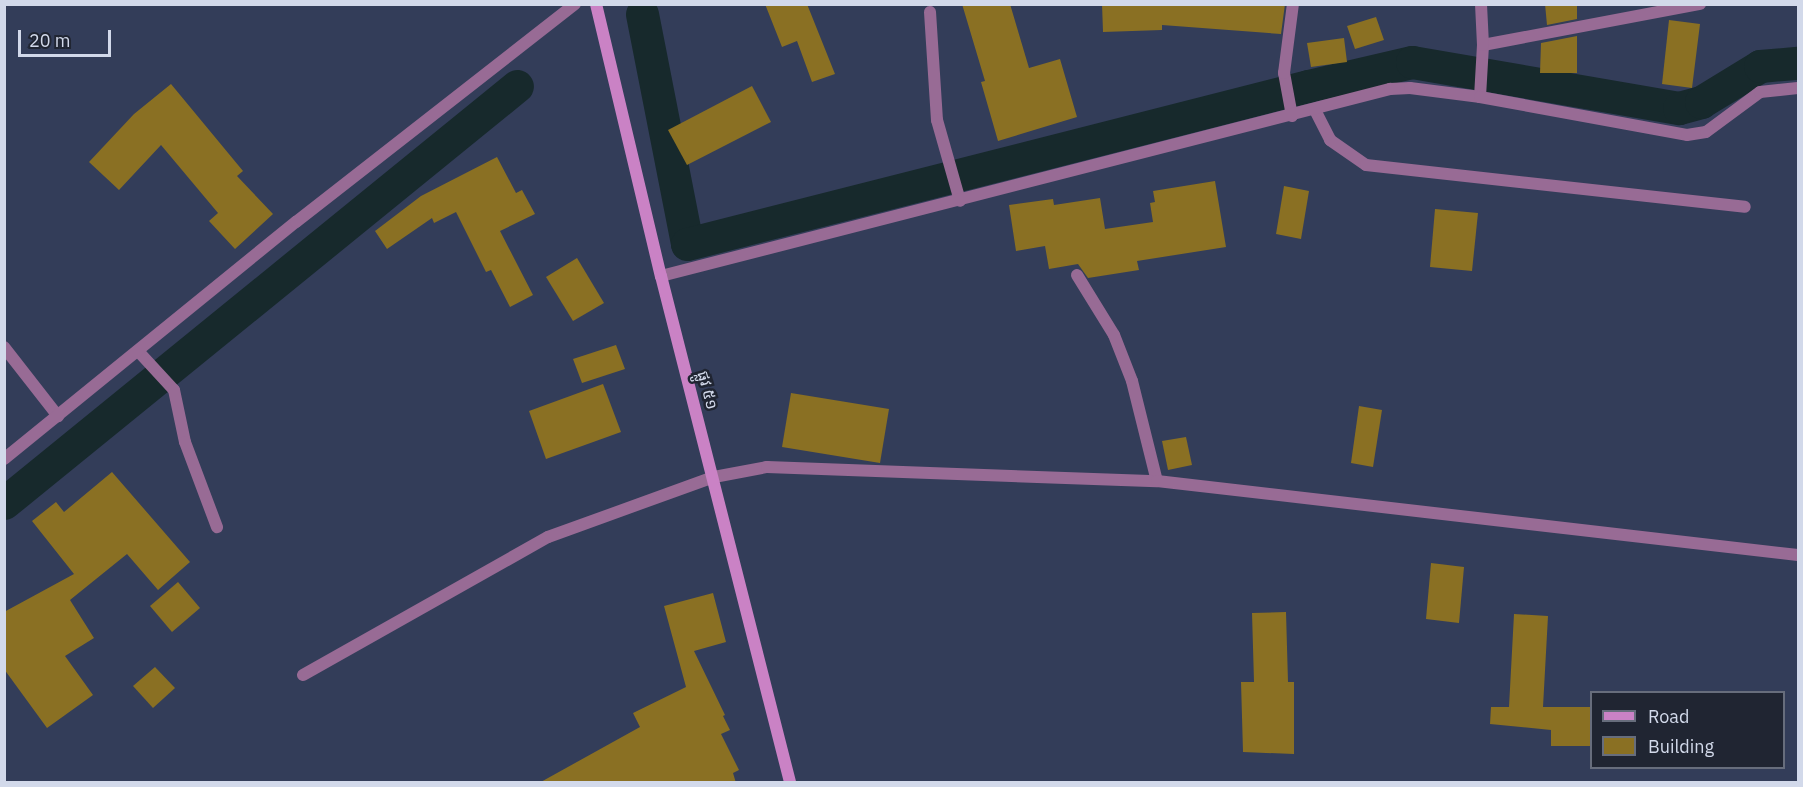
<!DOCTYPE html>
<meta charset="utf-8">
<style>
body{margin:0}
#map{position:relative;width:1803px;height:787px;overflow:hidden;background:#333d59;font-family:"IBM Plex Sans","Noto Sans Khmer",sans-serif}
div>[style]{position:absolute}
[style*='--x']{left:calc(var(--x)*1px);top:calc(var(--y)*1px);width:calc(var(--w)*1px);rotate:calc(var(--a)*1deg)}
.canal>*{height:33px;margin:-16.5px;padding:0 16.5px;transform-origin:16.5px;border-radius:16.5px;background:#17292c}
.building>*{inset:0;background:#8a7023}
.service>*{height:12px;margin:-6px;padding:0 6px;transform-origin:6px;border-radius:6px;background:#986b95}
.minor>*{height:12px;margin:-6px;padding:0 6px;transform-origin:6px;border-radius:6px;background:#986b95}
.secondary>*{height:12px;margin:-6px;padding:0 6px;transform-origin:6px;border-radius:6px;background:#ca82c5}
span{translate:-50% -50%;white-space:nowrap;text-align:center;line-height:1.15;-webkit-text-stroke:5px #202532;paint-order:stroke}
.street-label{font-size:16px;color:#d2d9ea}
.frame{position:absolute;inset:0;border:6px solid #d2d9ea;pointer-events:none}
.legend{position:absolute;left:1590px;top:691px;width:195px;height:78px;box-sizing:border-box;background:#202532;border:2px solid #676d7c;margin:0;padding:8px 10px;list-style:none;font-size:18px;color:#d2d9ea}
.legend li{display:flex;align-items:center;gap:12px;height:30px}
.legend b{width:30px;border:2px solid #676d7c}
.scale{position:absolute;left:18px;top:30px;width:93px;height:27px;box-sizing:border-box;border:3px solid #d2d9ea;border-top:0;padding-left:8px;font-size:18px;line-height:21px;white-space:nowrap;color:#d2d9ea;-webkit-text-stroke:4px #202532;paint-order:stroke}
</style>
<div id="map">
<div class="canal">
<i style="--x:642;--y:14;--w:234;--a:78.9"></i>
<i style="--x:687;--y:244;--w:641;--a:-14.27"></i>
<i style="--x:1308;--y:86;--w:107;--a:-13"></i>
<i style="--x:1412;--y:62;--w:271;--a:9.8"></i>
<i style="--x:1679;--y:108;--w:23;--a:-15"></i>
<i style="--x:1701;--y:102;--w:69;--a:-31.4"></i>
<i style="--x:1760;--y:66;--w:38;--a:-5"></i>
<i style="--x:4;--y:503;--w:661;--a:-39.11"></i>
</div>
<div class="building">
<i style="clip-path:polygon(765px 4px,807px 4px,835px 74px,812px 82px,797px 41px,782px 47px)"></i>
<i style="clip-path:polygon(962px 4px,1010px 4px,1029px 68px,1060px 59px,1077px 117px,998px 141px,981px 82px,985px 81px)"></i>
<i style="clip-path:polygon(1102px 4px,1285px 4px,1281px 34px,1162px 25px,1162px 30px,1103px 32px)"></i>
<i style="clip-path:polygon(1545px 4px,1577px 4px,1577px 19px,1547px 25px)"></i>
<i style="clip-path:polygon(1376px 17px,1384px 40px,1355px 49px,1347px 26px)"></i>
<i style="clip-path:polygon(1669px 20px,1700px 24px,1692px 88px,1662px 84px)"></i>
<i style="clip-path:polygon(1577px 36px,1577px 73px,1540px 73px,1541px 43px)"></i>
<i style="clip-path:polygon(1344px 38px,1347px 62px,1311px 67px,1307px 43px)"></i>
<i style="clip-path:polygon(171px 84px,243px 171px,237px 176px,273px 214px,235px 249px,209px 221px,218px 213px,161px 145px,119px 190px,89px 162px,134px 114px)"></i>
<i style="clip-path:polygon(752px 86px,771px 122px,687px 165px,668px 130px)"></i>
<i style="clip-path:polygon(497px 157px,516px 193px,522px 190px,535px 214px,500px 231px,533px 295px,510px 307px,491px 270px,486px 272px,456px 212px,434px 223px,432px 218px,387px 249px,375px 231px,421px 196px)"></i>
<i style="clip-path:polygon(1215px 181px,1226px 247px,1137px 261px,1139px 270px,1088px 278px,1078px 264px,1049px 269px,1045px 246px,1016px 251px,1009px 205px,1053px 199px,1054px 205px,1100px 198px,1105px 229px,1153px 222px,1150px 203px,1155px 202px,1153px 191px)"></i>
<i style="clip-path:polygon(1284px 186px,1309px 191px,1301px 239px,1276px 234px)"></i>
<i style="clip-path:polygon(1435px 209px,1478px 213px,1472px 271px,1430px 267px)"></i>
<i style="clip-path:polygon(577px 258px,604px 303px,573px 321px,546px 277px)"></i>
<i style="clip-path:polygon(616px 345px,625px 369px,582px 383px,573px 359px)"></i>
<i style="clip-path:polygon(603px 384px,621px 432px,546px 459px,529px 411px)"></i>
<i style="clip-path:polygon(791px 393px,889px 409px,880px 463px,782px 447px)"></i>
<i style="clip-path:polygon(1359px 406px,1382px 410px,1373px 467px,1351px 463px)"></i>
<i style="clip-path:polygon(1186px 437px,1192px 465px,1168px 470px,1162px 441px)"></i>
<i style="clip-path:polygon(112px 472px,190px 562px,158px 590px,127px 554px,70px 600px,94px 638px,65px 656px,93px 695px,47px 728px,4px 669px,4px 612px,74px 574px,32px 521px,56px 502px,64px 512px)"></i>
<i style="clip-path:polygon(1431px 563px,1464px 567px,1459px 623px,1426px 619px)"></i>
<i style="clip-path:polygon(178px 582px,200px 608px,172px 632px,150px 606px)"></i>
<i style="clip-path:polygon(713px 593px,726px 642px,694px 651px,725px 715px,723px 716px,730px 730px,721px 734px,739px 770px,733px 773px,736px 783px,539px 783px,640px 727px,633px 713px,686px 687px,664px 606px)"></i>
<i style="clip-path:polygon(1286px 612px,1288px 682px,1294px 682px,1294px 754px,1243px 752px,1241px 682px,1254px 682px,1252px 613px)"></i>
<i style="clip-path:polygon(1514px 614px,1548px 616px,1543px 707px,1592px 707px,1592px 746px,1551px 746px,1551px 730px,1490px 724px,1491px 707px,1509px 707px)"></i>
<i style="clip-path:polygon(155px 667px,175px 688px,153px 708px,133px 686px)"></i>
</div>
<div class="service">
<i style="--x:1077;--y:275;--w:70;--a:58.3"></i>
<i style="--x:1114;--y:335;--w:49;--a:68.6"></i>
<i style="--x:1132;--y:381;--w:103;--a:76"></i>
<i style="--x:4;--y:347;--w:88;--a:52"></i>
<i style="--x:138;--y:351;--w:53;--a:47.3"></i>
<i style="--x:174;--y:390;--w:53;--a:78.1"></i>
<i style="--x:185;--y:442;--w:91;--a:69.4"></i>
<i style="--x:303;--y:675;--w:281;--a:-29.4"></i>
<i style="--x:548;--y:537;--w:177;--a:-19.9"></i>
</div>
<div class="minor">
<i style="--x:930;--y:12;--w:108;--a:86.3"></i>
<i style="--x:937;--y:120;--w:84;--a:74.1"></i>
<i style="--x:1483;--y:45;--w:221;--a:-10.7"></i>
<i style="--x:1480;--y:97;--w:52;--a:-86.7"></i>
<i style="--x:1483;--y:45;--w:41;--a:-92.8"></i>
<i style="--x:1315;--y:110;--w:34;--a:63"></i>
<i style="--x:1330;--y:140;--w:44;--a:34.8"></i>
<i style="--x:1366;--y:165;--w:381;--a:6.3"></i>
<i style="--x:1292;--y:116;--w:44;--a:-100.5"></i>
<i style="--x:1284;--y:73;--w:70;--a:-82.6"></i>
<i style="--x:661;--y:276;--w:753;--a:-14.39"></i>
<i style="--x:1390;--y:89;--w:20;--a:-3"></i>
<i style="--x:1410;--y:88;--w:71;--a:7.3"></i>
<i style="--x:1480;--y:97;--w:210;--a:10.4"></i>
<i style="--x:1687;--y:135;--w:19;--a:-9"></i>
<i style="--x:1706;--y:132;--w:67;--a:-36.5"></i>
<i style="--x:1760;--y:92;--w:38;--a:-6"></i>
<i style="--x:4;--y:459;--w:376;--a:-39.1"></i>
<i style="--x:296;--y:222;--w:354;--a:-38"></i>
<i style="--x:714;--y:477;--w:54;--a:-10.7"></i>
<i style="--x:767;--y:467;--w:390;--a:2.1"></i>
<i style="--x:1157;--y:481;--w:645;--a:6.59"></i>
</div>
<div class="secondary">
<i style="--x:596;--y:4;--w:280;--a:76.6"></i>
<i style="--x:661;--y:276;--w:522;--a:75.7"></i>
</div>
<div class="street-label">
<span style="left:708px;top:390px;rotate:75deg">ផ្លូវ ៥១</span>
</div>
<div class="frame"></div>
<ul class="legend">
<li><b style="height:8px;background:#ca82c5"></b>Road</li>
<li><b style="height:16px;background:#8a7023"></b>Building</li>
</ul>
<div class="scale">20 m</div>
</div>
